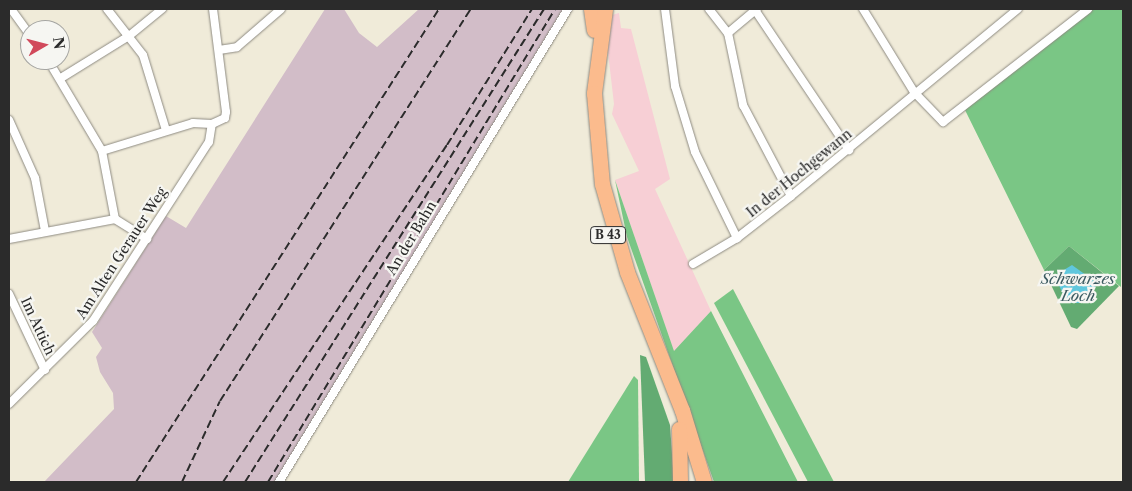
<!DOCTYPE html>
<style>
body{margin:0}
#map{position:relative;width:1132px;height:491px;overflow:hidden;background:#f0ebd9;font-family:"Libre Caslon Text",serif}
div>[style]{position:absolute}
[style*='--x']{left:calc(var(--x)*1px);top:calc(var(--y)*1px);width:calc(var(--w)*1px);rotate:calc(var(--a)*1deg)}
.built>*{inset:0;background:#f7cfd5}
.industrial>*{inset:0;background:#d2bdc8}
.green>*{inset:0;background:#7ac685}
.forest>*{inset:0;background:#63ab72}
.water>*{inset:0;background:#60c7dd}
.roads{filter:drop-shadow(0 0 1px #8e8b82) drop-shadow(0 0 1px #8e8b82)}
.street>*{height:8px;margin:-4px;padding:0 4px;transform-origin:4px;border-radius:4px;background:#fff}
.highway>*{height:15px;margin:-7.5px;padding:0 7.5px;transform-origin:7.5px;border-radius:7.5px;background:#fbbb8d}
.rail>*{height:2px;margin-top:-1px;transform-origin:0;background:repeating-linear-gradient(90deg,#2b2b2b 0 8px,transparent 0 12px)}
span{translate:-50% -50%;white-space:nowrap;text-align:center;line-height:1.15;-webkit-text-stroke:4.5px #f6f6f2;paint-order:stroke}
.shield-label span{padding:1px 4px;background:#f6f6f2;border:1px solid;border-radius:4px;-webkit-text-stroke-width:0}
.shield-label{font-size:12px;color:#2b2b2b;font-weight:700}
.street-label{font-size:14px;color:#2b2b2b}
.water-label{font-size:15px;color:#3b5a60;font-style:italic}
.frame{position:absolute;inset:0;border:10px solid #2b2b2b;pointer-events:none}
.north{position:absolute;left:20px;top:20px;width:50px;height:50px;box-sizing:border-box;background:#f6f6f2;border:1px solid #a5a5a2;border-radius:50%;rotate:82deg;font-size:14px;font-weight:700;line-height:20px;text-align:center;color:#2b2b2b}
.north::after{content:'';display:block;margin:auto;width:18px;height:22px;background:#d1495b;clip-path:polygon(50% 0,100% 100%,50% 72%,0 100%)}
</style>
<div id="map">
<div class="built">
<i style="clip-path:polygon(619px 13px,621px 28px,631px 29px,670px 179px,655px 189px,711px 311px,674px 352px,615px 180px,639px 171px,612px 114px,614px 104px,607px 44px,612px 15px)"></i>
</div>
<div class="industrial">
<i style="clip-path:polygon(325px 9px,344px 9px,359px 33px,377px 47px,419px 9px,563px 9px,276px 482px,44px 482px,114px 409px,113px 393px,100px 372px,96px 357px,102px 348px,92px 332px,166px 216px,186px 228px)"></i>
</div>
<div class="green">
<i style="clip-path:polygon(1093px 9px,1123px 9px,1121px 287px,1069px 246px,1044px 270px,965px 110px)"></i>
<i style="clip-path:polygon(615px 180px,674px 351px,711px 311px,798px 482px,714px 482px,627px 237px)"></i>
<i style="clip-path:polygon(733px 289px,834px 482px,808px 482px,714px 303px)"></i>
<i style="clip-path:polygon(634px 376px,638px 380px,639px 482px,568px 482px)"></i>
</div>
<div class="forest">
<i style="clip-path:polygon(1069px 246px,1119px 286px,1077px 329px,1071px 327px,1044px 270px)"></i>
<i style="clip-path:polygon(640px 355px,646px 357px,670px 425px,674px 482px,645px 482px)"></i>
</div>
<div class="water">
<i style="clip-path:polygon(1072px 265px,1097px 283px,1087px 303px,1068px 303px,1054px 276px)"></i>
</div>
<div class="roads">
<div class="street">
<i style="--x:11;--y:9;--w:32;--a:54"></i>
<i style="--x:107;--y:9;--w:58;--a:52"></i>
<i style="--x:143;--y:55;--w:78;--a:73"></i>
<i style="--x:665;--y:9;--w:78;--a:82.6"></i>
<i style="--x:675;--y:86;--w:69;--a:73.1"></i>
<i style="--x:695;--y:152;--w:96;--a:64"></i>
<i style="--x:709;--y:9;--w:31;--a:52"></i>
<i style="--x:863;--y:9;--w:97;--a:58.4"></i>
<i style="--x:914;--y:92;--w:42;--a:46"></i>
<i style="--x:943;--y:122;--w:184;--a:-37.9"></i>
<i style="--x:755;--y:10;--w:169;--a:56.1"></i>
<i style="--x:728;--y:33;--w:74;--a:78.2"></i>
<i style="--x:743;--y:105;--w:103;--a:62.2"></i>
<i style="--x:728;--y:33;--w:38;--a:-40"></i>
<i style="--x:219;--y:50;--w:18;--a:-9"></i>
<i style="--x:237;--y:47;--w:58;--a:-40.8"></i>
<i style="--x:48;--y:60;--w:106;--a:59.3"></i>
<i style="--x:102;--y:151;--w:69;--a:79.2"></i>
<i style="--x:61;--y:78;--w:80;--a:-31.7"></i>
<i style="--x:129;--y:36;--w:43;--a:-39.3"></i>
<i style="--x:9;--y:120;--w:64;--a:65.9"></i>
<i style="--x:35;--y:178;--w:54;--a:79.3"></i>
<i style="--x:212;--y:124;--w:14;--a:-25"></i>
<i style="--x:225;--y:118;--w:6;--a:-81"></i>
<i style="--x:226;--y:112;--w:104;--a:-97.2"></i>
<i style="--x:102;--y:151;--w:95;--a:-17.1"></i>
<i style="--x:193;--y:123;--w:19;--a:3"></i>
<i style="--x:9;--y:239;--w:108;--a:-10.7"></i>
<i style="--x:115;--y:219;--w:38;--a:32"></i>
<i style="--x:693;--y:264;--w:51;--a:-30.6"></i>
<i style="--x:737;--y:238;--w:68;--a:-37.9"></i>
<i style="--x:791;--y:196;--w:294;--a:-39.5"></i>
<i style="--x:9;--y:294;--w:84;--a:64.7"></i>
<i style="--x:9;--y:404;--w:118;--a:-44.7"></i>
<i style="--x:93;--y:321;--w:213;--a:-57.1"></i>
<i style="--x:209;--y:142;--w:18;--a:-81"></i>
<i style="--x:279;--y:482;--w:554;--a:-58.58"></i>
</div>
<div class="highway">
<i style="--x:591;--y:9;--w:21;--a:82"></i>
<i style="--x:605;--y:9;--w:85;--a:97.5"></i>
<i style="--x:594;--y:93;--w:91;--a:85"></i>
<i style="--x:602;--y:184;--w:91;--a:74.1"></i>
<i style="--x:627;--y:272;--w:149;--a:68.3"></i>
<i style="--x:682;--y:410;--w:75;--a:73"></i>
<i style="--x:679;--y:429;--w:53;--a:88.9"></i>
</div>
</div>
<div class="rail">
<i style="--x:136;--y:482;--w:562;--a:-57.36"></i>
<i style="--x:182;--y:482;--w:89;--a:-64.9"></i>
<i style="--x:220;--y:401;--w:465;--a:-57.4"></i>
<i style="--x:223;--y:482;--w:405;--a:-56.4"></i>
<i style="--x:447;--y:145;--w:160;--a:-58"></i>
<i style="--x:245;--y:482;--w:560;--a:-57.7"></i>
<i style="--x:268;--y:482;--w:553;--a:-58.75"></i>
</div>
<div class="shield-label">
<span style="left:608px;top:235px">B 43</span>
</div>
<div class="street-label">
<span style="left:799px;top:173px;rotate:-39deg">In der Hochgewann</span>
<span style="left:411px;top:238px;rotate:-59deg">An der Bahn</span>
<span style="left:121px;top:253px;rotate:-57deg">Am Alten Gerauer Weg</span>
<span style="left:38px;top:326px;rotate:65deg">Im Attich</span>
</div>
<div class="water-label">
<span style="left:1078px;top:287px">Schwarzes<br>Loch</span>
</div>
<div class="frame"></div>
<div class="north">N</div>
</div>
